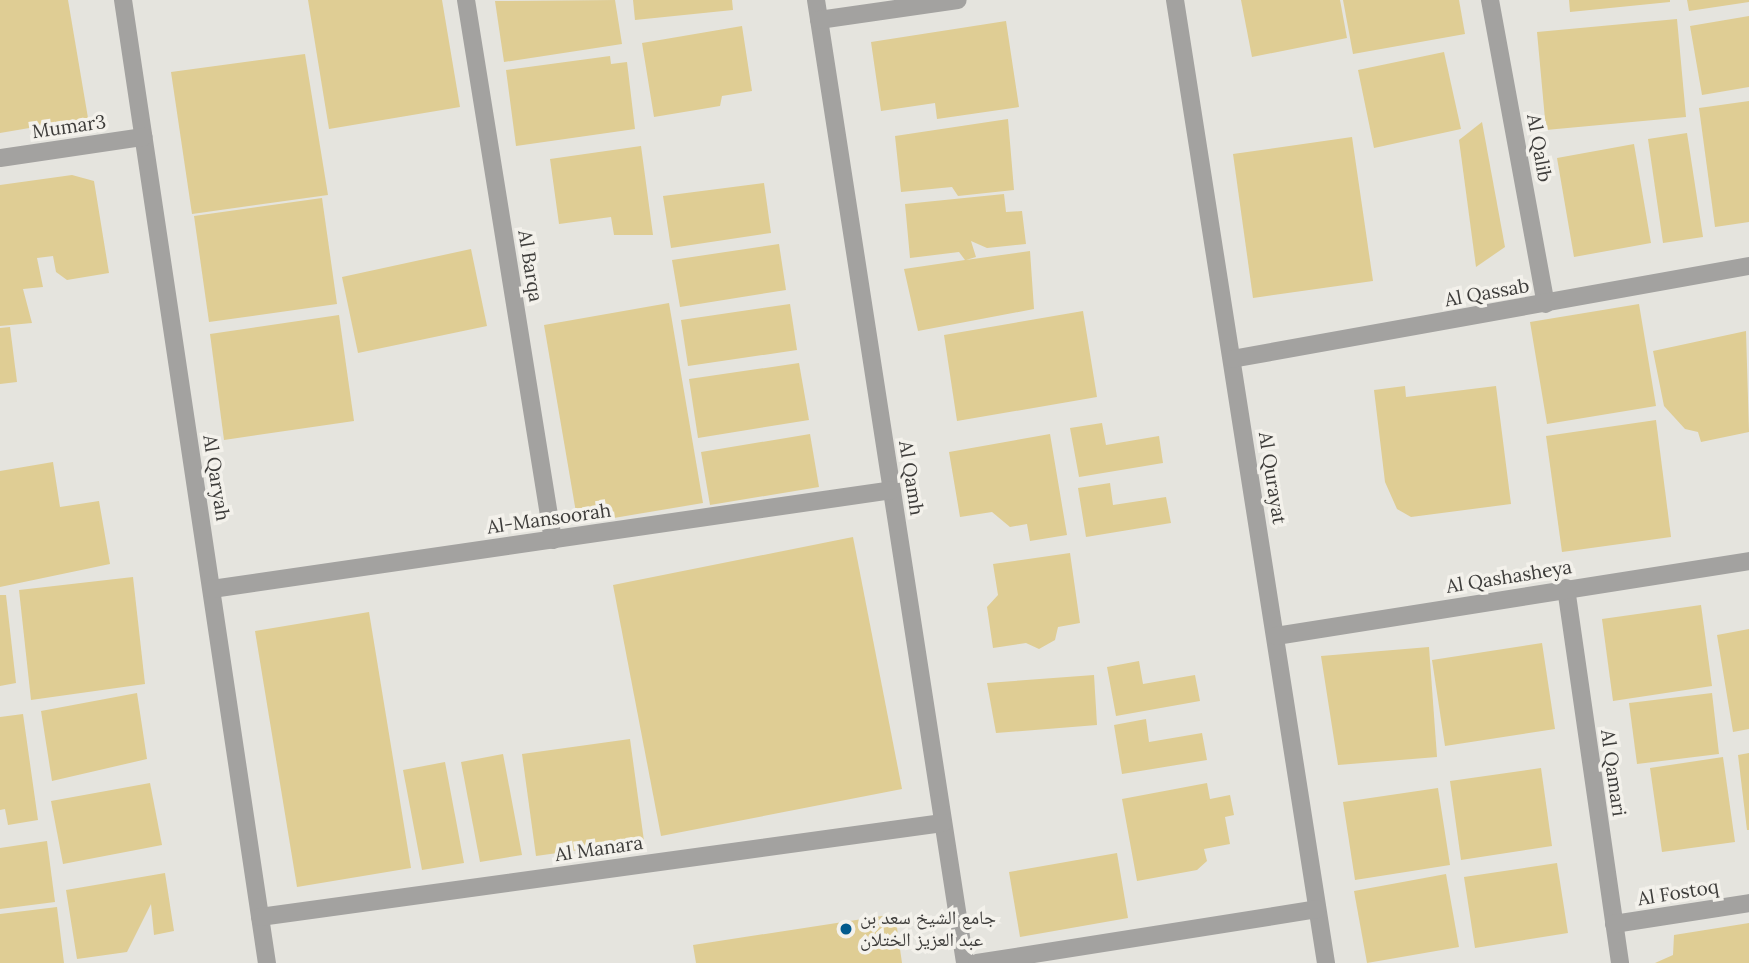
<!DOCTYPE html>
<meta charset="utf-8">
<style>
body{margin:0}
#map{position:relative;width:1749px;height:963px;overflow:hidden;background:#e5e4de;font-family:Lora,"Noto Naskh Arabic",serif}
div>[style]{position:absolute}
[style*='--x']{left:calc(var(--x)*1px);top:calc(var(--y)*1px);width:calc(var(--w)*1px);rotate:calc(var(--a)*1deg)}
.building>*{inset:0;background:#dfcd94}
.minor>*{height:18px;margin:-9px;padding:0 9px;transform-origin:9px;border-radius:9px;background:#a3a2a0}
.dots>*{width:19px;height:19px;translate:-50% -50%;box-sizing:border-box;border:4px solid #f3f1eb;border-radius:50%}
span{translate:-50% -50%;white-space:nowrap;text-align:center;line-height:1.15;-webkit-text-stroke:7px #f3f1eb;paint-order:stroke}
.street-label{font-size:19px;color:#3d3c3a}
.poi-label{font-size:19px;color:#3d3c3a}
.left{translate:0 -50%;text-align:left}
</style>
<div id="map">
<div class="building">
<i style="clip-path:polygon(0 0,68px 0,88px 118px,0 133px)"></i>
<i style="clip-path:polygon(308px 0,442px 0,460px 107px,329px 129px)"></i>
<i style="clip-path:polygon(615px 0,622px 44px,504px 62px,495px 1px)"></i>
<i style="clip-path:polygon(633px 0,732px 0,733px 10px,635px 20px)"></i>
<i style="clip-path:polygon(1241px 0,1340px 0,1347px 38px,1252px 57px)"></i>
<i style="clip-path:polygon(1343px 0,1459px 0,1465px 34px,1353px 54px)"></i>
<i style="clip-path:polygon(1569px 0,1670px 0,1670px 2px,1570px 12px)"></i>
<i style="clip-path:polygon(1687px 0,1749px 0,1749px 2px,1689px 11px)"></i>
<i style="clip-path:polygon(1749px 16px,1749px 87px,1702px 95px,1690px 26px)"></i>
<i style="clip-path:polygon(1677px 19px,1686px 117px,1546px 130px,1537px 32px)"></i>
<i style="clip-path:polygon(1006px 21px,1019px 107px,937px 119px,935px 103px,881px 111px,871px 42px)"></i>
<i style="clip-path:polygon(742px 26px,752px 91px,722px 96px,720px 106px,654px 117px,642px 43px)"></i>
<i style="clip-path:polygon(1444px 52px,1461px 129px,1374px 148px,1358px 70px)"></i>
<i style="clip-path:polygon(305px 54px,328px 195px,192px 214px,171px 72px)"></i>
<i style="clip-path:polygon(610px 56px,611px 64px,627px 62px,635px 129px,516px 146px,506px 70px)"></i>
<i style="clip-path:polygon(1749px 101px,1749px 222px,1715px 227px,1699px 108px)"></i>
<i style="clip-path:polygon(1008px 119px,1014px 190px,958px 196px,952px 187px,901px 192px,895px 136px)"></i>
<i style="clip-path:polygon(1482px 122px,1505px 247px,1476px 267px,1459px 140px)"></i>
<i style="clip-path:polygon(1687px 133px,1703px 237px,1663px 243px,1648px 139px)"></i>
<i style="clip-path:polygon(1352px 137px,1373px 281px,1253px 298px,1233px 154px)"></i>
<i style="clip-path:polygon(1634px 144px,1651px 243px,1574px 257px,1557px 158px)"></i>
<i style="clip-path:polygon(641px 146px,653px 235px,614px 235px,611px 217px,559px 224px,550px 159px)"></i>
<i style="clip-path:polygon(72px 175px,94px 181px,109px 273px,67px 280px,56px 272px,53px 256px,37px 258px,43px 287px,23px 289px,32px 323px,0 326px,0 185px)"></i>
<i style="clip-path:polygon(764px 183px,771px 233px,671px 248px,663px 196px)"></i>
<i style="clip-path:polygon(1004px 194px,1006px 212px,1022px 211px,1026px 244px,987px 248px,971px 241px,976px 257px,966px 260px,1030px 251px,1034px 309px,918px 331px,904px 269px,965px 260px,959px 252px,910px 258px,905px 204px)"></i>
<i style="clip-path:polygon(322px 198px,337px 304px,209px 322px,194px 216px)"></i>
<i style="clip-path:polygon(779px 244px,786px 290px,680px 307px,672px 260px)"></i>
<i style="clip-path:polygon(471px 249px,487px 326px,358px 353px,342px 277px)"></i>
<i style="clip-path:polygon(669px 303px,703px 503px,578px 524px,544px 325px)"></i>
<i style="clip-path:polygon(790px 304px,797px 350px,688px 366px,681px 320px)"></i>
<i style="clip-path:polygon(1639px 304px,1656px 406px,1547px 424px,1530px 322px)"></i>
<i style="clip-path:polygon(1083px 311px,1097px 397px,957px 421px,944px 335px)"></i>
<i style="clip-path:polygon(339px 315px,354px 421px,224px 440px,210px 334px)"></i>
<i style="clip-path:polygon(10px 327px,17px 382px,0 384px,0 328px)"></i>
<i style="clip-path:polygon(1746px 331px,1749px 432px,1701px 442px,1698px 432px,1685px 429px,1664px 406px,1653px 351px)"></i>
<i style="clip-path:polygon(799px 363px,809px 420px,698px 438px,689px 379px)"></i>
<i style="clip-path:polygon(1405px 386px,1406px 397px,1496px 386px,1511px 504px,1411px 517px,1397px 509px,1385px 482px,1374px 390px)"></i>
<i style="clip-path:polygon(1656px 420px,1671px 537px,1562px 552px,1546px 436px)"></i>
<i style="clip-path:polygon(1102px 423px,1106px 445px,1159px 436px,1163px 463px,1079px 477px,1070px 428px)"></i>
<i style="clip-path:polygon(810px 434px,819px 487px,710px 505px,701px 452px)"></i>
<i style="clip-path:polygon(1050px 434px,1067px 535px,1030px 541px,1027px 524px,1010px 527px,992px 512px,960px 517px,949px 452px)"></i>
<i style="clip-path:polygon(53px 462px,60px 507px,99px 501px,110px 564px,0 587px,0 471px)"></i>
<i style="clip-path:polygon(1110px 483px,1113px 505px,1166px 497px,1171px 523px,1086px 537px,1078px 488px)"></i>
<i style="clip-path:polygon(853px 537px,902px 789px,661px 836px,613px 585px)"></i>
<i style="clip-path:polygon(1070px 553px,1080px 623px,1058px 627px,1055px 640px,1039px 649px,1026px 643px,993px 648px,987px 607px,998px 595px,993px 564px)"></i>
<i style="clip-path:polygon(133px 577px,145px 684px,31px 700px,19px 590px)"></i>
<i style="clip-path:polygon(0 595px,6px 595px,16px 683px,0 686px)"></i>
<i style="clip-path:polygon(1701px 605px,1712px 686px,1613px 701px,1602px 619px)"></i>
<i style="clip-path:polygon(369px 612px,411px 868px,297px 887px,255px 631px)"></i>
<i style="clip-path:polygon(1749px 629px,1749px 729px,1733px 732px,1717px 635px)"></i>
<i style="clip-path:polygon(1542px 643px,1555px 729px,1445px 746px,1432px 660px)"></i>
<i style="clip-path:polygon(1429px 647px,1437px 757px,1338px 765px,1321px 656px)"></i>
<i style="clip-path:polygon(1139px 661px,1143px 684px,1195px 675px,1200px 701px,1116px 716px,1107px 667px)"></i>
<i style="clip-path:polygon(1094px 675px,1097px 725px,996px 733px,987px 683px)"></i>
<i style="clip-path:polygon(137px 693px,147px 759px,52px 781px,41px 711px)"></i>
<i style="clip-path:polygon(1712px 693px,1719px 754px,1637px 764px,1629px 703px)"></i>
<i style="clip-path:polygon(23px 714px,38px 820px,8px 825px,5px 809px,0 810px,0 717px)"></i>
<i style="clip-path:polygon(1146px 719px,1149px 742px,1202px 733px,1207px 760px,1122px 774px,1114px 725px)"></i>
<i style="clip-path:polygon(630px 739px,644px 841px,536px 856px,522px 754px)"></i>
<i style="clip-path:polygon(1749px 753px,1749px 830px,1747px 830px,1738px 755px)"></i>
<i style="clip-path:polygon(503px 754px,522px 855px,480px 862px,461px 762px)"></i>
<i style="clip-path:polygon(1723px 757px,1735px 842px,1662px 852px,1650px 768px)"></i>
<i style="clip-path:polygon(445px 762px,464px 863px,422px 870px,403px 770px)"></i>
<i style="clip-path:polygon(1541px 768px,1552px 846px,1461px 860px,1450px 781px)"></i>
<i style="clip-path:polygon(150px 783px,162px 845px,63px 864px,51px 801px)"></i>
<i style="clip-path:polygon(1207px 783px,1210px 799px,1230px 795px,1234px 815px,1225px 817px,1230px 844px,1204px 849px,1207px 861px,1197px 870px,1137px 881px,1122px 799px)"></i>
<i style="clip-path:polygon(1438px 788px,1450px 865px,1355px 880px,1343px 802px)"></i>
<i style="clip-path:polygon(47px 841px,55px 902px,0 909px,0 848px)"></i>
<i style="clip-path:polygon(1117px 853px,1128px 918px,1020px 937px,1009px 872px)"></i>
<i style="clip-path:polygon(1557px 863px,1568px 933px,1475px 948px,1464px 877px)"></i>
<i style="clip-path:polygon(165px 873px,174px 931px,154px 935px,151px 904px,127px 952px,77px 959px,66px 890px)"></i>
<i style="clip-path:polygon(1446px 874px,1459px 947px,1367px 963px,1354px 891px)"></i>
<i style="clip-path:polygon(57px 907px,64px 963px,0 963px,0 914px)"></i>
<i style="clip-path:polygon(895px 914px,902px 963px,696px 963px,693px 945px)"></i>
<i style="clip-path:polygon(1749px 923px,1749px 963px,1655px 963px,1673px 955px,1674px 935px)"></i>
</div>
<div class="minor">
<i style="--x:123;--y:0;--w:974;--a:81.5"></i>
<i style="--x:466;--y:0;--w:547;--a:80.85"></i>
<i style="--x:816;--y:0;--w:974;--a:81.2"></i>
<i style="--x:1175;--y:0;--w:975;--a:81.09"></i>
<i style="--x:1490;--y:0;--w:309;--a:79.6"></i>
<i style="--x:819;--y:20;--w:140;--a:-8.2"></i>
<i style="--x:0;--y:158;--w:145;--a:-8.4"></i>
<i style="--x:1232;--y:359;--w:525;--a:-10.2"></i>
<i style="--x:1566;--y:588;--w:379;--a:81.8"></i>
<i style="--x:212;--y:589;--w:687;--a:-8.28"></i>
<i style="--x:1276;--y:636;--w:479;--a:-9"></i>
<i style="--x:260;--y:917;--w:689;--a:-7.84"></i>
<i style="--x:1614;--y:924;--w:137;--a:-8.8"></i>
<i style="--x:977;--y:963;--w:344;--a:-9"></i>
</div>
<div class="dots">
<i style="left:846px;top:929px;background:#035b8d"></i>
</div>
<div class="street-label">
<span style="left:69px;top:127px;rotate:-8deg">Mumar3</span>
<span style="left:1539px;top:148px;rotate:80deg">Al Qalib</span>
<span style="left:530px;top:266px;rotate:81deg">Al Barqa</span>
<span style="left:1487px;top:293px;rotate:-10deg">Al Qassab</span>
<span style="left:216px;top:478px;rotate:81deg">Al Qaryah</span>
<span style="left:911px;top:478px;rotate:81deg">Al Qamh</span>
<span style="left:1272px;top:478px;rotate:81deg">Al Qurayat</span>
<span style="left:549px;top:519px;rotate:-8deg">Al-Mansoorah</span>
<span style="left:1509px;top:577px;rotate:-9deg">Al Qashasheya</span>
<span style="left:1613px;top:773px;rotate:82deg">Al Qamari</span>
<span style="left:599px;top:849px;rotate:-8deg">Al Manara</span>
<span style="left:1678px;top:893px;rotate:-9deg">Al Fostoq</span>
</div>
<div class="poi-label">
<span class="left" style="left:860px;top:929px">جامع الشيخ سعد بن<br>عبد العزيز الختلان</span>
</div>
</div>
